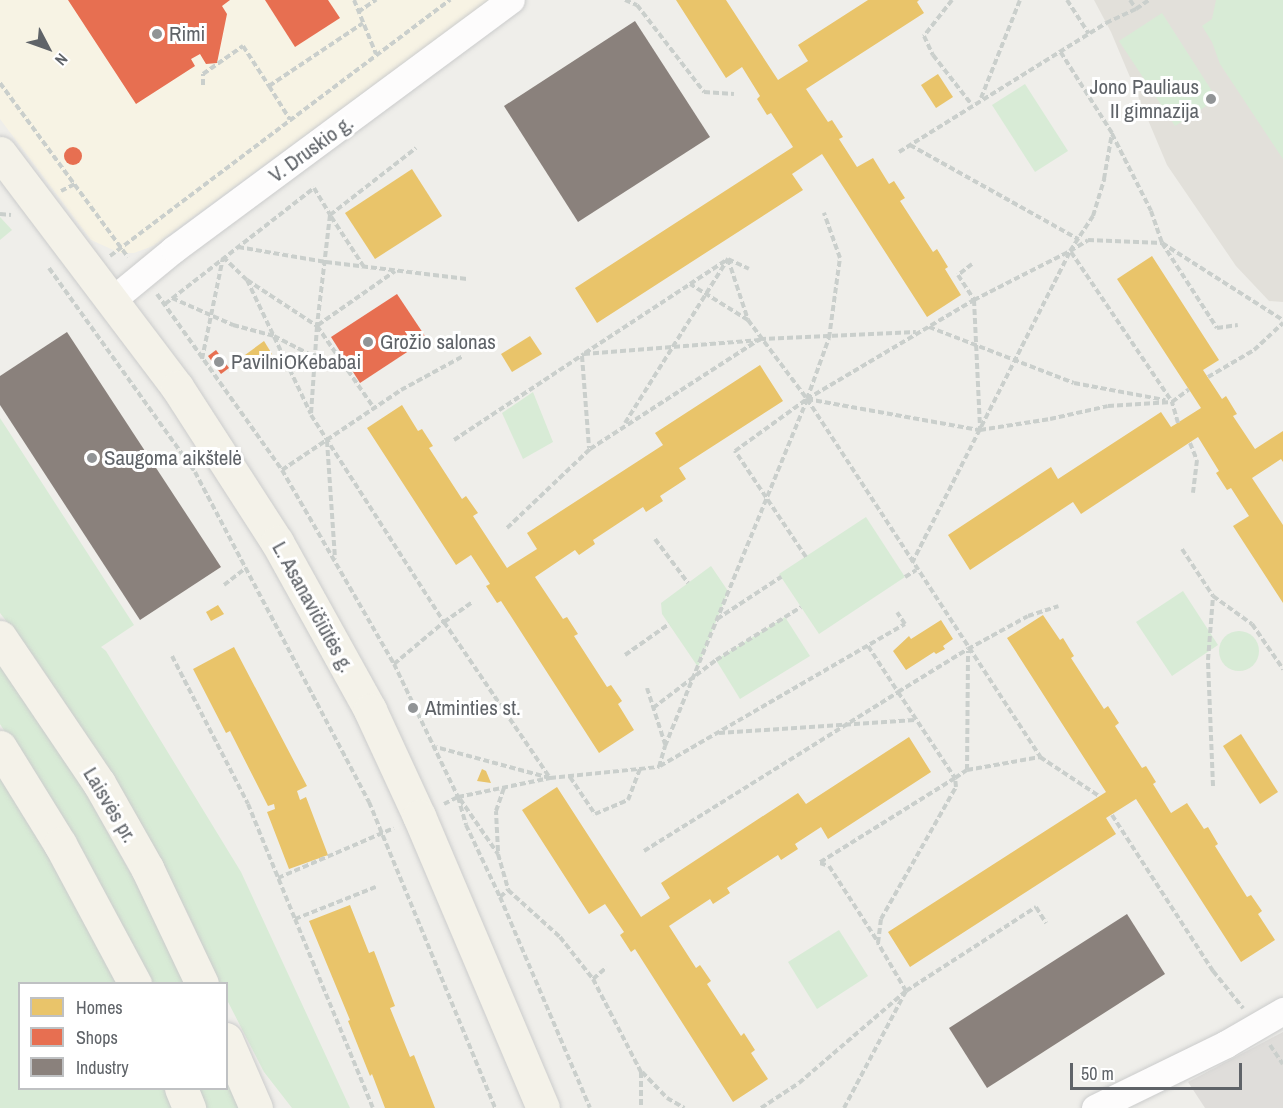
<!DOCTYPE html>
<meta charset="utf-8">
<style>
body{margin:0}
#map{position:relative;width:1283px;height:1108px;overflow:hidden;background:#efeeea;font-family:"Archivo Narrow",sans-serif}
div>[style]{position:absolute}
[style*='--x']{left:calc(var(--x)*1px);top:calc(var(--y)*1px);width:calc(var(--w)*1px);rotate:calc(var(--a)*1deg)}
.commercial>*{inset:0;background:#f7f3e4}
.industrial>*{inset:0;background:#dfddda}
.education>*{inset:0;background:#e2e0da}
.green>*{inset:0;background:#d8ebd6}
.round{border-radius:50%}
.homes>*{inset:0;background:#e9c46a}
.shops>*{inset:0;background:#e76f51}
.industry>*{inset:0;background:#8a817c}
.path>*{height:4px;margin-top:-2px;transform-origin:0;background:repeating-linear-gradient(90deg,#cacfcc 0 6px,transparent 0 9px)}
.roads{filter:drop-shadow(0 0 2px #cbcccc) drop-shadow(0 0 2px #cbcccc)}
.minor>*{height:27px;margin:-13.5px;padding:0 13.5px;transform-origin:13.5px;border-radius:13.5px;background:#fdfcfc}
.major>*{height:33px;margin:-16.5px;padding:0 16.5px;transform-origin:16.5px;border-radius:16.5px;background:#f4f2e9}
.dots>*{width:16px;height:16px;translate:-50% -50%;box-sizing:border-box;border:3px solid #fff;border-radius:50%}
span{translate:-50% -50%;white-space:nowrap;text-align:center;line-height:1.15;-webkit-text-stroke:6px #fff;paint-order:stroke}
.poi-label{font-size:21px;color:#5f6368}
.left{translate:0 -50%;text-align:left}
.right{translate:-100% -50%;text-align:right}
.street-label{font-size:21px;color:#5f6368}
.legend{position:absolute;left:18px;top:982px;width:210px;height:108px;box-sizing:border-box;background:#fff;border:2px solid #bfc1c3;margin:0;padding:8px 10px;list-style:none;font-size:18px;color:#5f6368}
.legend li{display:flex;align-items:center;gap:12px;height:30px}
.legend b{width:30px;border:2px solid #bfc1c3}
.north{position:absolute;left:18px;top:18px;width:60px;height:60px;-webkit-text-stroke:4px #fff;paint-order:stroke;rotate:131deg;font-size:16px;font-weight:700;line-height:24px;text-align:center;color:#5f6368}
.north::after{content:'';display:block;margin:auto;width:21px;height:27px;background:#5f6368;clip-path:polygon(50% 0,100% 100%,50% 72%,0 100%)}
.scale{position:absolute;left:1070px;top:1063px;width:172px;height:27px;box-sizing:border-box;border:3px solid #5f6368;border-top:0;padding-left:8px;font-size:18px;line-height:21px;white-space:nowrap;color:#5f6368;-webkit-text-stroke:4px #fff;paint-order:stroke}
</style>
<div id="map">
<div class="commercial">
<i style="clip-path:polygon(0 0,490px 0,153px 246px,134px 253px,120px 253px,91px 240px,0 119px)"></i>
</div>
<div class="industrial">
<i style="clip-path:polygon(1283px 1032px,1283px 1108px,1205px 1108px,1188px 1082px)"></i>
</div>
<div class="education">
<i style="clip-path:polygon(1094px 0,1283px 0,1283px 302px,1269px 301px,1236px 266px,1167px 165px,1111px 32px)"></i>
</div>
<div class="green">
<i style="clip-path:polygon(1216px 0,1283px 0,1283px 159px,1220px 64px,1212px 42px,1202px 26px,1212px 19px)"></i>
<i style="clip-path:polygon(1162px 13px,1217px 99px,1175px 126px,1119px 41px)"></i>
<i style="clip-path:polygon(1025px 84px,1068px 151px,1035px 172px,992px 105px)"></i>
<i style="clip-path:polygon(0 217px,12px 230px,0 240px)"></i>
<i style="clip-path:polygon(533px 392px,553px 442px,523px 459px,502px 413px)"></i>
<i style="clip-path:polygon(0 418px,134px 625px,101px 647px,106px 651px,241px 872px,350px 1108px,292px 1108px,264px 1072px,227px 1000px,226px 984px,219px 983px,188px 914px,141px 827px,87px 736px,32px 654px,0 613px)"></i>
<i style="clip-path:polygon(866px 517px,905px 577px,819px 634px,779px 574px)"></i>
<i style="clip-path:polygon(711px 566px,728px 591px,698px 667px,662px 614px,661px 603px)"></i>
<i style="clip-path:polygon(1183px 591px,1218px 645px,1172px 676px,1136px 622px)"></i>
<i style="clip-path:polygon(785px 617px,810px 656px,740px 699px,716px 660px)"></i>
<i class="round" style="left:1219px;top:631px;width:40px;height:40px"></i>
<i style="clip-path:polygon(0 663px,80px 783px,149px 906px,186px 983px,150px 983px,37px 782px,0 724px)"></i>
<i style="clip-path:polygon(0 778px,56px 869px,116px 983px,20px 984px,20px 1088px,164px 1089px,172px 1108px,0 1108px)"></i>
<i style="clip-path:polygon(839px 930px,868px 976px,817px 1009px,788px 962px)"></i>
<i style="clip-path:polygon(227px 1071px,240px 1108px,205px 1108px,197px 1089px,226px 1088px)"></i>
</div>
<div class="homes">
<i style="clip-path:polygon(676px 0,726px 0,778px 80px,808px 61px,798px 45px,868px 0,919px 0,917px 2px,924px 13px,806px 89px,828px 122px,832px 120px,843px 137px,839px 139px,857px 167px,873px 158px,889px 184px,894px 181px,905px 198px,900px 201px,933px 252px,937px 249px,948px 267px,945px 269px,961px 295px,927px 317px,822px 154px,792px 174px,803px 190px,597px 323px,575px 288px,793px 147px,771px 113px,767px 115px,757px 99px,760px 96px,742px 67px,726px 78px)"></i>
<i style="clip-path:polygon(938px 74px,953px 97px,936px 108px,921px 85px)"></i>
<i style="clip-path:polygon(412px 169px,442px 216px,375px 259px,345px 213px)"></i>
<i style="clip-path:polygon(1152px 256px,1219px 360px,1203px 370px,1222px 399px,1226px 396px,1237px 414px,1233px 416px,1255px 449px,1283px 431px,1283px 462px,1281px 459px,1252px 478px,1283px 525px,1283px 603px,1233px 526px,1249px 516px,1231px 488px,1227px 490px,1216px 473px,1219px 471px,1198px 437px,1081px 514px,1073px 502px,970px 570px,948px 535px,1051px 467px,1058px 479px,1161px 412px,1171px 427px,1201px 408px,1117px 279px)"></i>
<i style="clip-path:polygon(530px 336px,542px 354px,512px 372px,501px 354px)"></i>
<i style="clip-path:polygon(264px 341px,272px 354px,254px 367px,245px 355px)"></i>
<i style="clip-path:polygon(760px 365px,783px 401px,679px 468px,686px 479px,660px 496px,663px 501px,646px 512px,643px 507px,593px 540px,595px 544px,579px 555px,575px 550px,535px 577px,563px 619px,567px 617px,578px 634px,574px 636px,607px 687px,611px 685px,622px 701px,618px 704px,634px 730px,599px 753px,501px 601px,497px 603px,486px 586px,490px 584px,471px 555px,456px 565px,367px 428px,402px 405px,418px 431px,422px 429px,433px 446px,429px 448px,462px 499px,466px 496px,478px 513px,473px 516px,507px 568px,537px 549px,527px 533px,663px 445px,655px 433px)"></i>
<i style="clip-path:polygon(218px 605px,224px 614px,211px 621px,206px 612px)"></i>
<i style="clip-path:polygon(1043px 615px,1060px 640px,1063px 638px,1074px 656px,1071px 658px,1104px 709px,1108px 706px,1119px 723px,1115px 726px,1142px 768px,1146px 766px,1156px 782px,1153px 784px,1171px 813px,1187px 803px,1204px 829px,1208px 827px,1218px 844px,1215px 846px,1247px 897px,1251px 895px,1262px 911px,1258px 914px,1275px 940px,1241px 962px,1136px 799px,1106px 818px,1116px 834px,910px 967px,888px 932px,1106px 792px,1007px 638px)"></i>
<i style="clip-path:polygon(941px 620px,953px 639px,943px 646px,945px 649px,936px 654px,934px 652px,906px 670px,893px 651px,909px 636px,911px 639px)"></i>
<i style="clip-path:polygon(234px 647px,307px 786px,297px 791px,300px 800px,306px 797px,328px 855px,289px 869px,267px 812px,275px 809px,274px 804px,268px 806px,230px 731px,226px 733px,193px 669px)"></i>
<i style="clip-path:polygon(1241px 734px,1278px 792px,1260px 804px,1223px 746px)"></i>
<i style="clip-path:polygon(909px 737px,931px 772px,828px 839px,821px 827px,795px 844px,798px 849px,781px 860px,778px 855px,727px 888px,730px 893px,713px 904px,710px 899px,669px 926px,696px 968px,700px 965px,711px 981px,707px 984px,741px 1036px,744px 1033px,755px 1050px,751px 1053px,768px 1079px,733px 1102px,635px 949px,631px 952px,620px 935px,624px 932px,605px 904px,589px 914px,522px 810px,557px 787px,641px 917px,670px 898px,661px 883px,798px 793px,806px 804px)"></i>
<i style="clip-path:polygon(482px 769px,486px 771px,491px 783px,477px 781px)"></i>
<i style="clip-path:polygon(350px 905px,369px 953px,374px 951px,395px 1006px,390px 1008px,410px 1057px,414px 1055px,435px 1108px,385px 1108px,372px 1074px,370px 1076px,348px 1021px,350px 1020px,309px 921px)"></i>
</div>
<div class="shops">
<i style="clip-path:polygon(68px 0,230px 0,222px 6px,227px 14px,217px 63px,206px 64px,200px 54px,191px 59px,195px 66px,136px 104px)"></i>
<i style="clip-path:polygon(265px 0,328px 0,340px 18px,295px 47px)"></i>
<i class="round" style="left:64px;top:147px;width:18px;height:18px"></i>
<i style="clip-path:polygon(397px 294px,427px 339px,360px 383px,331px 337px)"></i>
<i style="clip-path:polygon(216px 350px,229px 368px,221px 374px,208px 356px)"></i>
</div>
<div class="industry">
<i style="clip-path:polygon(635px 21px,710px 137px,578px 222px,504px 106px)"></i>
<i style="clip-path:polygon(67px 332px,221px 567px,140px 620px,0 405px,0 376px)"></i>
<i style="clip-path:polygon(1127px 914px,1165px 974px,987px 1088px,949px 1028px)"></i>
</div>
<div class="path">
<i style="--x:354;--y:0;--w:58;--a:67.8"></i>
<i style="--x:625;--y:0;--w:13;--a:23"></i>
<i style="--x:637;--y:5;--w:110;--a:52.4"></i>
<i style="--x:704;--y:92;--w:30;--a:4"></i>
<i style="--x:952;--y:0;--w:46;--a:127.9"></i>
<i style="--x:924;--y:36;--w:21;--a:65"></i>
<i style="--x:933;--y:55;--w:63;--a:52"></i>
<i style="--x:1067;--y:0;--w:40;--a:57.1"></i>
<i style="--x:1130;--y:0;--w:11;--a:56"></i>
<i style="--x:1136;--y:9;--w:16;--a:-35"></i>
<i style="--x:358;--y:12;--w:22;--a:-34"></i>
<i style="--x:0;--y:83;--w:216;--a:53.7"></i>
<i style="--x:203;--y:85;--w:11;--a:-90"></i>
<i style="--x:203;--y:74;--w:49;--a:-35"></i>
<i style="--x:243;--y:46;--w:48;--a:57"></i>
<i style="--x:269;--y:86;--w:113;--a:-33.8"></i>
<i style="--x:269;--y:86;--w:39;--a:58"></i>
<i style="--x:981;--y:98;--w:105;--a:-68.3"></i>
<i style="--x:1112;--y:134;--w:86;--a:63.1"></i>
<i style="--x:1151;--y:211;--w:34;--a:71"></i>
<i style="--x:1162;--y:243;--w:143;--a:32.5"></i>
<i style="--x:910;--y:145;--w:193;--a:29.2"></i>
<i style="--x:899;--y:152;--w:244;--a:-31.9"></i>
<i style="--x:1106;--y:23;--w:33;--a:-25"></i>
<i style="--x:61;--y:191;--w:16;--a:-27"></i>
<i style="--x:0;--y:214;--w:11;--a:5"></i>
<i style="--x:238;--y:247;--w:89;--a:9.7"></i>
<i style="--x:326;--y:262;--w:142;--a:6.9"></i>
<i style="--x:1071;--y:252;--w:181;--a:56"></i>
<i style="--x:110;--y:256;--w:426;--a:-37"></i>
<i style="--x:223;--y:257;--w:33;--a:44"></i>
<i style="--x:247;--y:280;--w:84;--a:33.3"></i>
<i style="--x:317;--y:326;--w:100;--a:55.2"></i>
<i style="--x:972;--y:264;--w:18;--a:142"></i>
<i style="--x:958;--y:275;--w:30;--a:57"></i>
<i style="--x:974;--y:300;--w:129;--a:87.3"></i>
<i style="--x:364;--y:267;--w:62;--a:-123.2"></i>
<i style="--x:330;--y:215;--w:109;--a:-37.9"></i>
<i style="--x:49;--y:268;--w:251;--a:54.4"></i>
<i style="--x:195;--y:472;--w:373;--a:62.2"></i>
<i style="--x:369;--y:802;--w:331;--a:67.6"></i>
<i style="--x:247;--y:280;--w:148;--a:64.5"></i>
<i style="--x:157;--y:294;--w:216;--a:54.6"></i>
<i style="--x:282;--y:470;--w:224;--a:60"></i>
<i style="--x:394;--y:664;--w:148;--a:64.3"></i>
<i style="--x:458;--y:797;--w:29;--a:74"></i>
<i style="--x:466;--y:825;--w:80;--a:64.7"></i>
<i style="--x:500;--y:897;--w:229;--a:66.9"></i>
<i style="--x:172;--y:298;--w:67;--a:23.9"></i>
<i style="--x:233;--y:325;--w:42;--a:15"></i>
<i style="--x:274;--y:336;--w:46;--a:27.1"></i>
<i style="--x:165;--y:304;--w:189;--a:-37.9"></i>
<i style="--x:314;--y:188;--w:31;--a:59"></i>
<i style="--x:330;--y:215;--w:112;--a:96.7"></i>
<i style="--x:317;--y:326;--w:89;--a:93.9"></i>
<i style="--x:311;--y:415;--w:246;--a:57.3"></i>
<i style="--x:444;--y:622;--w:189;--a:55.8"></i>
<i style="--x:550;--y:778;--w:118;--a:-164.8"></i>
<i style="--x:748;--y:320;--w:99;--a:53.2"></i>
<i style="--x:807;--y:399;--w:176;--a:10.2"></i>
<i style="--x:980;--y:430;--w:71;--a:-8.9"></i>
<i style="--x:1050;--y:419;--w:59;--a:-12.6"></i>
<i style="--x:1108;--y:406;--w:64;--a:-3.6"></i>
<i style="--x:318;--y:325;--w:94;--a:-35"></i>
<i style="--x:929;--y:327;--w:155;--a:21.1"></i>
<i style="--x:1074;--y:383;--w:93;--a:10.6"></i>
<i style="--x:585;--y:353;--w:126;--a:-33.3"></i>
<i style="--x:690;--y:284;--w:45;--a:-33.3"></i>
<i style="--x:728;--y:259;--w:64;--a:71.8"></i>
<i style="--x:748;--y:320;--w:68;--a:-148.2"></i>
<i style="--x:582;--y:356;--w:92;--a:85.6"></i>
<i style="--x:202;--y:359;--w:103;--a:-78.3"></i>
<i style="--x:1208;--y:377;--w:53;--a:-30.4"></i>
<i style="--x:1254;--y:350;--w:40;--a:-43"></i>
<i style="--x:807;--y:399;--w:194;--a:-30.7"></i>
<i style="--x:974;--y:300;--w:108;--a:-27"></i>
<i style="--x:1070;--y:251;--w:42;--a:-56.7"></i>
<i style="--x:1093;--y:216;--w:39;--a:-73"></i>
<i style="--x:1104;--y:179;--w:47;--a:-80.1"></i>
<i style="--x:1112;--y:133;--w:97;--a:-122.4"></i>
<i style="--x:625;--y:423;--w:194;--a:-57.9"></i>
<i style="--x:728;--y:259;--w:23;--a:25"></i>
<i style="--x:1178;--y:423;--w:22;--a:-106"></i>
<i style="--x:1172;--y:402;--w:21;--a:-37"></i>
<i style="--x:454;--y:440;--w:156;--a:-33.5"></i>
<i style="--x:584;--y:354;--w:177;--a:-4.5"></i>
<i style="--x:327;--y:441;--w:118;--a:86.1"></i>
<i style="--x:1190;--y:443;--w:18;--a:68"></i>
<i style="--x:1197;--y:460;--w:33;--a:97"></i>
<i style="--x:282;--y:470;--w:143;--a:-33.9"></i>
<i style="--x:401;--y:390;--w:71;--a:-28.7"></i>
<i style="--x:507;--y:528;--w:115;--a:-43.6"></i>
<i style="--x:590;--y:449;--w:202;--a:-32.9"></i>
<i style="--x:760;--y:339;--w:156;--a:-2.6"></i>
<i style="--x:655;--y:539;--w:55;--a:53.1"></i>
<i style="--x:1182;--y:549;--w:56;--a:56.6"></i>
<i style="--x:1213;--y:596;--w:48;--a:35.7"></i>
<i style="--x:1252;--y:624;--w:55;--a:55.4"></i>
<i style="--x:806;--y:557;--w:128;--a:-123.8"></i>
<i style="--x:735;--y:451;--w:89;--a:-35.8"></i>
<i style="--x:807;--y:399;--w:427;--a:56.9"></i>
<i style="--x:1040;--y:757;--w:71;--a:33.5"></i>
<i style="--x:912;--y:563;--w:350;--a:-63.1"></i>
<i style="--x:1070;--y:251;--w:21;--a:-31"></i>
<i style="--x:1088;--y:240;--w:74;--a:2.3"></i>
<i style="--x:1162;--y:243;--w:101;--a:57.1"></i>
<i style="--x:1217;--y:328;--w:21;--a:-8"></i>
<i style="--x:905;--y:577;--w:13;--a:-32"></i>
<i style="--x:224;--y:585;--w:28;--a:-38"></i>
<i style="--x:717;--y:619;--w:77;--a:-33.3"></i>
<i style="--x:868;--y:646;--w:55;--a:56.9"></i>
<i style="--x:898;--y:692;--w:82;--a:-31.6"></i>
<i style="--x:968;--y:649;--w:68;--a:-28.8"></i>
<i style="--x:1028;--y:616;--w:32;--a:-18"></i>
<i style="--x:625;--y:655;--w:54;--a:-35.2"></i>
<i style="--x:172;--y:656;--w:166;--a:62.8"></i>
<i style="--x:248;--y:804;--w:124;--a:67.8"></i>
<i style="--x:295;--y:919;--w:87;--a:-21.6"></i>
<i style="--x:394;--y:664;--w:65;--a:-40"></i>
<i style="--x:444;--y:622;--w:35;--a:-35"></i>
<i style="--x:647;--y:688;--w:59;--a:72.2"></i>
<i style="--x:653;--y:708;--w:79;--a:-37.3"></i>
<i style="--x:716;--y:660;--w:100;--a:-31.9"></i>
<i style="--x:719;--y:733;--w:196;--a:-3.8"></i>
<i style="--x:660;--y:766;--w:283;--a:-30.1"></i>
<i style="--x:905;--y:624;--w:14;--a:-124"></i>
<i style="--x:967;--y:770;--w:74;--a:-10.1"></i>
<i style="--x:570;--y:777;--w:45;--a:56"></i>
<i style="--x:595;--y:814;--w:36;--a:-23"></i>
<i style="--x:628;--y:800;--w:33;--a:-69"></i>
<i style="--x:1213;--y:786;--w:126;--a:-92.3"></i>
<i style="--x:1208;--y:660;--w:64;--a:-85.5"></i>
<i style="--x:460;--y:799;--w:67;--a:55.4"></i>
<i style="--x:498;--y:854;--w:37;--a:74"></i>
<i style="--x:444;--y:804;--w:16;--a:-27"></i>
<i style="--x:458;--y:797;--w:94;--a:-11.7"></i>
<i style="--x:550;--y:778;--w:110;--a:-5.8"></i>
<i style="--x:659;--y:767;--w:22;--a:-74"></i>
<i style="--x:665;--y:746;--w:375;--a:-67.7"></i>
<i style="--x:807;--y:399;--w:65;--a:-70.2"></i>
<i style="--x:829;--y:338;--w:81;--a:-82.2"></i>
<i style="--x:840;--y:258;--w:48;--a:-109.6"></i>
<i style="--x:1112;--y:815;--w:186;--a:57.1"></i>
<i style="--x:1213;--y:971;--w:48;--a:51"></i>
<i style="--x:498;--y:851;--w:40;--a:-92.9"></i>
<i style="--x:496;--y:811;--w:24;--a:-71"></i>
<i style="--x:644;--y:851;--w:300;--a:-32"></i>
<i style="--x:898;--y:692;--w:103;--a:56.5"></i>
<i style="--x:955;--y:778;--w:160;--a:148"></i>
<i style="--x:820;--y:863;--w:9;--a:18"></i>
<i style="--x:829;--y:866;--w:90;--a:57.2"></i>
<i style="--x:278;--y:878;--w:126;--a:-23.3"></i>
<i style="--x:500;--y:897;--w:11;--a:-41"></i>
<i style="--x:508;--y:890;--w:70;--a:42.1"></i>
<i style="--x:560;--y:937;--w:53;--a:51.8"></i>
<i style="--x:593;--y:979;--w:105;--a:62.7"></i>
<i style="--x:641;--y:1072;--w:36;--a:90"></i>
<i style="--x:295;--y:919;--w:204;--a:67.6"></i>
<i style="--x:593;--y:979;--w:18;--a:-41"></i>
<i style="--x:1270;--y:1045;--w:23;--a:56"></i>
<i style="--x:642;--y:1072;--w:36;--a:46"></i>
<i style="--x:667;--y:1098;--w:20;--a:30"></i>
<i style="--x:761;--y:1108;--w:45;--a:-33.3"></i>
<i style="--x:799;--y:1083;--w:141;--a:-40.7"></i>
<i style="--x:906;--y:991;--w:155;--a:-32.9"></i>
<i style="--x:1036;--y:907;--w:19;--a:58"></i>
<i style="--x:844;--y:1108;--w:132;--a:-62.1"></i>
<i style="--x:906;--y:991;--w:56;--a:-120.3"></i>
<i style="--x:878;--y:943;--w:24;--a:-83"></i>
<i style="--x:881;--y:919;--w:152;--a:-60.4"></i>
<i style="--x:956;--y:787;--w:9;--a:-96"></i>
<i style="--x:955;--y:778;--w:14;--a:-34"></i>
<i style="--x:967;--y:770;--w:119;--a:-89.5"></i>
</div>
<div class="roads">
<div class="minor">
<i style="--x:112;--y:300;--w:80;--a:-39.4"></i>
<i style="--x:174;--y:249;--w:419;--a:-36.5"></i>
<i style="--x:1095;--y:1108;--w:146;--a:-26"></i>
<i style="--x:1226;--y:1044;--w:66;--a:-30.1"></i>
</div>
<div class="major">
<i style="--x:0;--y:153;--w:293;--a:52.9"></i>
<i style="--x:177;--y:387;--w:184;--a:57.2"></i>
<i style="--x:277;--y:542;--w:192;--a:61"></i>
<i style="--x:370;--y:710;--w:117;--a:65.2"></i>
<i style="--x:419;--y:816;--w:317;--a:67"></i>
<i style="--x:0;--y:637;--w:176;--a:55.9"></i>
<i style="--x:99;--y:783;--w:98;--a:60.5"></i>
<i style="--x:147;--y:868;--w:128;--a:64.6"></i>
<i style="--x:0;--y:747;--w:114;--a:58.3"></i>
<i style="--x:60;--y:844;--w:159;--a:61.8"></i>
<i style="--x:226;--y:1039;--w:75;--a:66.5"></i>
<i style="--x:181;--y:1088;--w:22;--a:68"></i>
</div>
</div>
<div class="dots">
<i style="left:157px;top:34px;background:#919496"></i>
<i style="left:1211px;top:99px;background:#919496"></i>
<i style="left:368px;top:342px;background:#919496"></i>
<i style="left:219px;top:362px;background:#919496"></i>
<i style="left:92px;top:458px;background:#919496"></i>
<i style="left:413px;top:708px;background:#919496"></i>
</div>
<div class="poi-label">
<span class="left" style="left:169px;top:34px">Rimi</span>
<span class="right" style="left:1199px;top:99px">Jono Pauliaus<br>II gimnazija</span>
<span class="left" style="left:380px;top:342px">Grožio salonas</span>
<span class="left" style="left:231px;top:362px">PavilniOKebabai</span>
<span class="left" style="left:104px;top:458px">Saugoma aikštelė</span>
<span class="left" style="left:425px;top:708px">Atminties st.</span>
</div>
<div class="street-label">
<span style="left:311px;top:149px;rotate:-36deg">V. Druskio g.</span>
<span style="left:313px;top:607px;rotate:61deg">L. Asanavičiūtės g.</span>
<span style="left:110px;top:805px;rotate:59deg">Laisvės pr.</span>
</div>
<ul class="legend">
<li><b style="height:16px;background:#e9c46a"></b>Homes</li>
<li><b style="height:16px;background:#e76f51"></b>Shops</li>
<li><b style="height:16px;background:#8a817c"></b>Industry</li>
</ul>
<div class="north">N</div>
<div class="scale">50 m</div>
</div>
